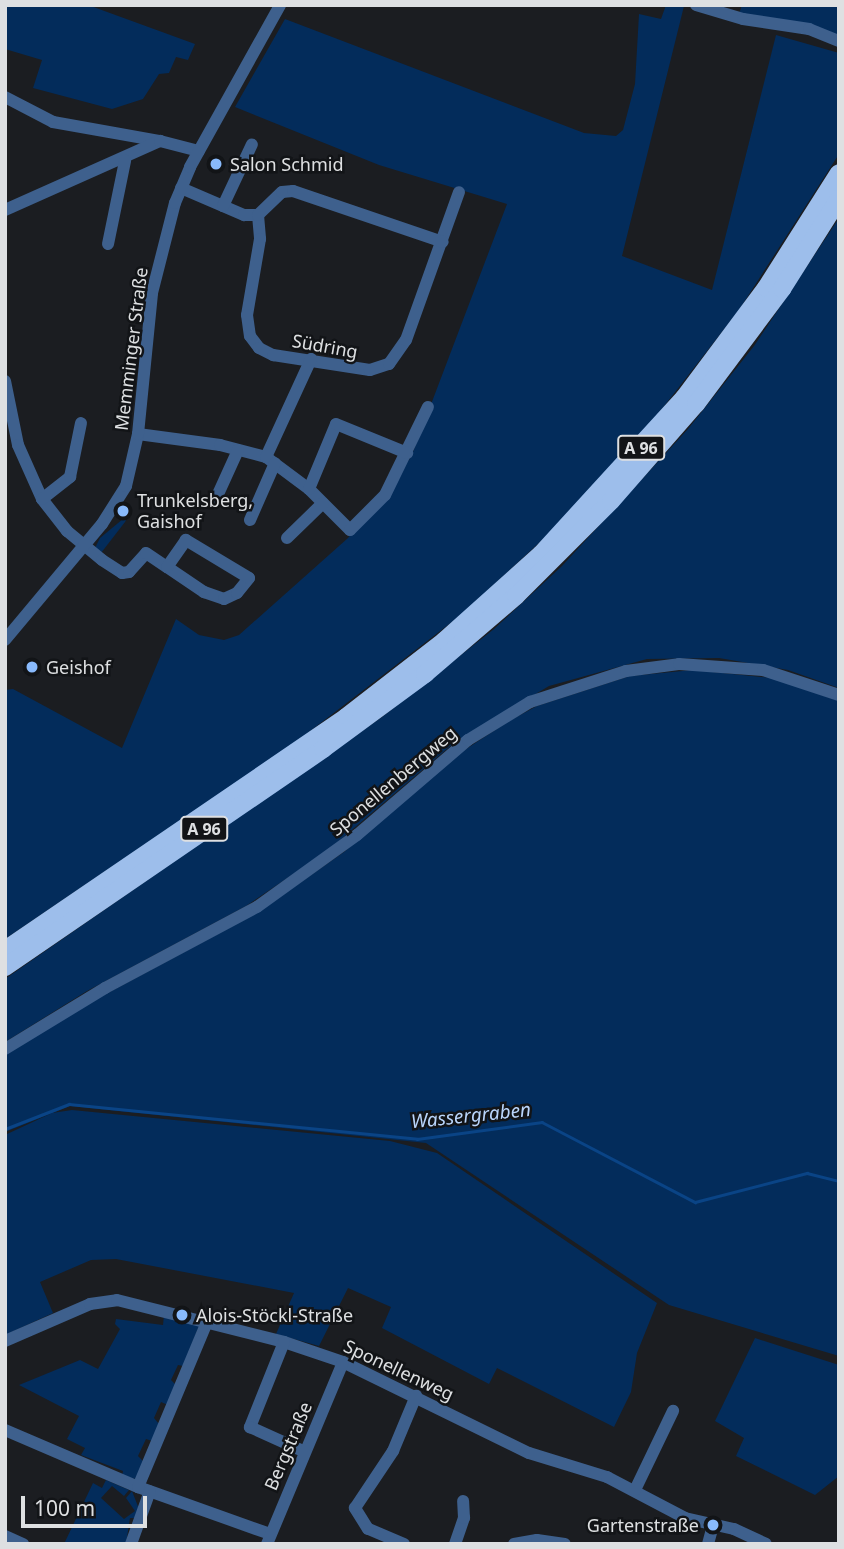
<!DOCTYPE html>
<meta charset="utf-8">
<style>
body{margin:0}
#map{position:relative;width:844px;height:1549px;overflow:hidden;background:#1b1d21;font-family:"Noto Sans",sans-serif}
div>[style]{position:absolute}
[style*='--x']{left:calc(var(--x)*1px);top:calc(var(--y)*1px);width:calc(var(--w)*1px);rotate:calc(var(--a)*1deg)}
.green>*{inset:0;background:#032c5b}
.stream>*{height:2.5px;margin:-1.25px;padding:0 1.25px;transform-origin:1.25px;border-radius:1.25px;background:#0a4486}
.minor>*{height:12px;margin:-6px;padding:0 6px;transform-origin:6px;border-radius:6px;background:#3e608d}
.highway>*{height:18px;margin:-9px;padding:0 9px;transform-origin:9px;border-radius:9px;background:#9dbeeb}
.dots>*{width:19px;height:19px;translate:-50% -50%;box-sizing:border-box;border:4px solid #121417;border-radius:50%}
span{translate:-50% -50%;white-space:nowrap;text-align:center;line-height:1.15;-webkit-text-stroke:5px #121417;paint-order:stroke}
.shield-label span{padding:2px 5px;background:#121417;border:2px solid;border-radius:5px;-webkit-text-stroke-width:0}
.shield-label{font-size:16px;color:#dee0e2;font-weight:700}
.poi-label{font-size:18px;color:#dee0e2}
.left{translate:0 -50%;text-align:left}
.right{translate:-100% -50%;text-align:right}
.street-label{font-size:18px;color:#dee0e2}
.water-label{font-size:19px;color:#b9d5fb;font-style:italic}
.frame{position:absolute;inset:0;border:7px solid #dee0e2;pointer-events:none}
.scale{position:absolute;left:21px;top:1496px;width:126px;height:32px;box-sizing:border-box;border:4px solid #dee0e2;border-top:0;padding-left:9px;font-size:21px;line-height:24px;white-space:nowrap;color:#dee0e2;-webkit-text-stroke:5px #121417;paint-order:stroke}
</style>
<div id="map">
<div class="green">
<i style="clip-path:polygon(5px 5px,88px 5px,195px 44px,188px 60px,176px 57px,169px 73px,159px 74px,143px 99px,112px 109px,33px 88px,42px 60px,5px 49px)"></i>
<i style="clip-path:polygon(666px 5px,684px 6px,622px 256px,712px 290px,776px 35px,839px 53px,839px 154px,739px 310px,651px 423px,553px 530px,461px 615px,296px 742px,5px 939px,5px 690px,13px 689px,122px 748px,176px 619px,199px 635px,224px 640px,239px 635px,348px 538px,411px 457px,507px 204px,379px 165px,235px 107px,285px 19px,584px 133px,616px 136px,623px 130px,635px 84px,639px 14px,661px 19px)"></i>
<i style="clip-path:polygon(742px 5px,839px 5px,839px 36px,739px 14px)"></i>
<i style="clip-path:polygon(839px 218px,839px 688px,788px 670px,719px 658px,647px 659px,549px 686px,454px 743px,326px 852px,246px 906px,87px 991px,5px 1042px,5px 979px,382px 717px,494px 629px,562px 566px,688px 429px,754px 346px)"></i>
<i style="clip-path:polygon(129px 514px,125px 522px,101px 553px,95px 548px,100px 538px)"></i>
<i style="clip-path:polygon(693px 670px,772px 678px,839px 701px,839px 1356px,669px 1305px,426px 1143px,70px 1106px,5px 1132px,5px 1055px,63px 1017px,255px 914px,344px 852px,460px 753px,509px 721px,537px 706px,630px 676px)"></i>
<i style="clip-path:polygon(72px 1110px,390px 1141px,437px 1153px,657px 1303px,637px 1353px,631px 1392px,614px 1427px,497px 1368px,489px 1384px,382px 1328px,391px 1307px,348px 1288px,319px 1346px,276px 1334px,294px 1293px,116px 1259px,91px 1260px,40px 1282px,53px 1313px,5px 1335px,5px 1135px,52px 1113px)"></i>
<i style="clip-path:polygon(164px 1315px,199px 1326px,183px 1366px,178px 1365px,171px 1380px,176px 1385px,168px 1405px,161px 1402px,154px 1418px,159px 1424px,152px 1441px,146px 1439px,138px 1456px,144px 1462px,136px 1479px,122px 1477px,123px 1471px,81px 1455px,85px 1448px,67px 1439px,79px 1416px,19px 1385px,80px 1360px,98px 1369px,120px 1329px,115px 1324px,116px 1319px,163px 1325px)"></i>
<i style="clip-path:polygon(755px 1338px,839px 1365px,839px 1476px,815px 1495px,736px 1456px,744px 1438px,715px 1421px)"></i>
<i style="clip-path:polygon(106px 1480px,129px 1490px,124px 1496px,112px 1486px,101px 1498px,124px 1519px,135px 1511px,126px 1498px,132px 1491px,139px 1509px,135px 1518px,130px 1518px,126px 1544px,64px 1544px,93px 1483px,102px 1488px)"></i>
</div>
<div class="stream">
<i style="--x:5;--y:1129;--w:69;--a:-21.3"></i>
<i style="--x:69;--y:1104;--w:350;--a:5.7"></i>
<i style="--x:417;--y:1139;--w:126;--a:-7.7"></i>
<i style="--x:542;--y:1122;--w:173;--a:27.6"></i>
<i style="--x:695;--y:1202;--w:116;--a:-14.5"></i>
<i style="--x:807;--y:1173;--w:33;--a:14"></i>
</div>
<div class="minor">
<i style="--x:696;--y:5;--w:49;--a:16.6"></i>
<i style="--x:743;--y:19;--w:67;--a:8.6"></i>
<i style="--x:809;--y:29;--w:32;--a:22"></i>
<i style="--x:5;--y:97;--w:54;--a:27.5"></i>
<i style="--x:53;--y:122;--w:109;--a:10.1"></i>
<i style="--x:181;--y:188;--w:69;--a:23.2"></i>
<i style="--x:244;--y:215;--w:14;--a:0"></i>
<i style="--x:258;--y:215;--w:24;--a:85"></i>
<i style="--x:260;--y:239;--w:77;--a:99.7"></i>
<i style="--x:247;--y:315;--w:21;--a:82"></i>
<i style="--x:250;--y:336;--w:15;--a:53"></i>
<i style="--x:259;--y:348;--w:16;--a:27"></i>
<i style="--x:273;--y:355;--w:98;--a:8.8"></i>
<i style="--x:370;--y:370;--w:20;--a:-18"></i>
<i style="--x:389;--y:364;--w:29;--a:-55"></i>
<i style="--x:406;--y:340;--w:157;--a:-70.3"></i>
<i style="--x:223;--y:206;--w:68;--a:-64.9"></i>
<i style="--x:5;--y:210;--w:170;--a:-24"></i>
<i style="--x:160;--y:141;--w:40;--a:14.4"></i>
<i style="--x:258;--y:215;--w:33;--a:-44"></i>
<i style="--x:282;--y:192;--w:11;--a:-5"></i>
<i style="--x:293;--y:191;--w:158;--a:18.8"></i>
<i style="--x:108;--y:244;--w:85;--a:-78.4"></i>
<i style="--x:5;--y:381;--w:65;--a:78.5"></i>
<i style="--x:18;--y:445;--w:59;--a:66"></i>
<i style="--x:42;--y:499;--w:41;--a:52"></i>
<i style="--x:67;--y:531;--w:45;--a:39.6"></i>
<i style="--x:102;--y:560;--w:24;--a:33"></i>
<i style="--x:122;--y:573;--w:7;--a:-8"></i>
<i style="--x:129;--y:572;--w:25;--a:-48"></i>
<i style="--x:146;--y:553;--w:25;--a:34"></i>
<i style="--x:167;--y:567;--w:45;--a:34"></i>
<i style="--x:204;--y:592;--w:21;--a:19"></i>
<i style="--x:224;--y:599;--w:14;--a:-25"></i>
<i style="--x:237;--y:593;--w:19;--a:-51"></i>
<i style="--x:249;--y:578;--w:74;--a:-148.9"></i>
<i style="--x:186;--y:540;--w:33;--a:125"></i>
<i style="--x:138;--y:434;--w:83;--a:7.6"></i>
<i style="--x:220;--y:445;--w:48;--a:14.6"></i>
<i style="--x:266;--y:457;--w:54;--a:36.7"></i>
<i style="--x:309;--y:489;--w:58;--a:45"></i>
<i style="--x:350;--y:530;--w:49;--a:-45"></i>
<i style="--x:385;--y:495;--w:98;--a:-64"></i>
<i style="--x:266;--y:457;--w:108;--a:-65.3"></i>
<i style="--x:309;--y:489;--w:70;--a:-67.4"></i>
<i style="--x:336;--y:424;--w:77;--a:22.2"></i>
<i style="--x:42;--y:499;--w:36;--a:-38"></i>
<i style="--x:70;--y:477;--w:55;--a:-78.5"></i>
<i style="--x:214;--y:503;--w:58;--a:-65.6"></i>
<i style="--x:250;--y:520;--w:62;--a:-66.3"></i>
<i style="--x:287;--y:538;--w:50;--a:-44.2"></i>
<i style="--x:5;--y:640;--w:151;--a:-50.1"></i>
<i style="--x:102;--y:524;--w:45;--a:-57.7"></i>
<i style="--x:126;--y:486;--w:53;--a:-77"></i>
<i style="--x:138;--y:434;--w:142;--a:-84.3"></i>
<i style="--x:152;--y:293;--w:93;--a:-75.7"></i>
<i style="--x:175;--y:203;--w:39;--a:-67"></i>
<i style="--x:190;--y:167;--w:185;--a:-60.9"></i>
<i style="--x:5;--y:1049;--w:117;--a:-31.4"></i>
<i style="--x:105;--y:988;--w:172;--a:-28.1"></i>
<i style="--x:257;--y:907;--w:123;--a:-35.8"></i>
<i style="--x:357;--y:835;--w:146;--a:-40.6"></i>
<i style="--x:468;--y:740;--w:73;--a:-31.5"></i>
<i style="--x:530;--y:702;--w:101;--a:-17.9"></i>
<i style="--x:626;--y:671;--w:53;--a:-7.5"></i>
<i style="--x:679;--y:664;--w:84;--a:4.1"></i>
<i style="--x:763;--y:670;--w:80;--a:18.2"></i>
<i style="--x:5;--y:1341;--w:93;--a:-23.5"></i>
<i style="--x:90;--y:1304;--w:27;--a:-8"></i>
<i style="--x:117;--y:1300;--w:172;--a:14.1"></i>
<i style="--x:284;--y:1342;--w:62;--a:18.7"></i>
<i style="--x:343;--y:1362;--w:207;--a:26.1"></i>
<i style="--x:529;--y:1453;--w:82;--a:17.1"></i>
<i style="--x:607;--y:1477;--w:88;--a:27.7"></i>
<i style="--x:685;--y:1518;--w:50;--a:12.7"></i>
<i style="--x:734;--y:1529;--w:35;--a:25"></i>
<i style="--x:284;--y:1342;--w:92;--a:111.8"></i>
<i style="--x:250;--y:1427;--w:60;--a:24.4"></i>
<i style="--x:5;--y:1430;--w:145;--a:23.2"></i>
<i style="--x:138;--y:1487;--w:140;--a:19.6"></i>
<i style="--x:138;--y:1487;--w:179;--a:-67.3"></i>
<i style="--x:635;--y:1490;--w:88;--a:-64.3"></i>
<i style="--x:5;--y:1536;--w:20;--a:24"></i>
<i style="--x:131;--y:1544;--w:56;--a:-70.3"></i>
<i style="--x:267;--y:1544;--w:197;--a:-67.3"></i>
<i style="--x:404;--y:1544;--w:39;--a:-157"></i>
<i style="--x:368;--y:1529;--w:25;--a:-122"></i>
<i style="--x:355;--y:1508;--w:69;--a:-56.3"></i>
<i style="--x:393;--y:1451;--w:60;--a:-67.3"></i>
<i style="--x:455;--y:1544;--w:28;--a:-71"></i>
<i style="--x:464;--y:1518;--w:17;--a:-93"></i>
<i style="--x:514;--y:1544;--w:23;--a:-10"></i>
<i style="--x:537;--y:1540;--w:28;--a:8"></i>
<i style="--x:708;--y:1544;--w:20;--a:-75"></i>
</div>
<div class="highway">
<i style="--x:5;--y:950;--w:413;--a:-34.3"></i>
<i style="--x:346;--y:717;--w:124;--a:-37.8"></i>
<i style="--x:444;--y:641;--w:130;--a:-41.9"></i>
<i style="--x:541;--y:554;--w:212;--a:-47.5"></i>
<i style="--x:684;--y:398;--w:137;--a:-53.3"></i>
<i style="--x:766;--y:288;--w:136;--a:-57.6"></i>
<i style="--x:5;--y:967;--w:386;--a:-34.4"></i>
<i style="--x:323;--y:749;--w:127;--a:-36.3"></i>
<i style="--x:425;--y:674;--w:120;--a:-40.6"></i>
<i style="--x:516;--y:596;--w:134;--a:-45"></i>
<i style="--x:611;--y:501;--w:129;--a:-48.8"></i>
<i style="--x:696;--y:404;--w:144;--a:-53.2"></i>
<i style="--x:782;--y:289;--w:107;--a:-57.7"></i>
</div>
<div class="dots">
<i style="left:216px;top:164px;background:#89bafc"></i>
<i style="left:123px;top:511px;background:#89bafc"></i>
<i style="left:32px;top:667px;background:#89bafc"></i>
<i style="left:182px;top:1315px;background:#89bafc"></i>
<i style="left:713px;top:1525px;background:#89bafc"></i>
</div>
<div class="shield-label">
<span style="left:641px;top:448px">A 96</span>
<span style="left:204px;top:829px">A 96</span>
</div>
<div class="poi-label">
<span class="left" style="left:230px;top:164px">Salon Schmid</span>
<span class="left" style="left:137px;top:511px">Trunkelsberg,<br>Gaishof</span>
<span class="left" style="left:46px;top:667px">Geishof</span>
<span class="left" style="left:196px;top:1315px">Alois-Stöckl-Straße</span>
<span class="right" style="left:699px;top:1525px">Gartenstraße</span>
</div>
<div class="street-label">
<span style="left:325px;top:346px;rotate:10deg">Südring</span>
<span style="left:131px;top:349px;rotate:-83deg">Memminger Straße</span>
<span style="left:393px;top:781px;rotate:-40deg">Sponellenbergweg</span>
<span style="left:399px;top:1370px;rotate:25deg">Sponellenweg</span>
<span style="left:288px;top:1446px;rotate:-67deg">Bergstraße</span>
</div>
<div class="water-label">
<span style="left:471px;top:1116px;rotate:-6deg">Wassergraben</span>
</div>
<div class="frame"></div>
<div class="scale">100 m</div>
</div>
